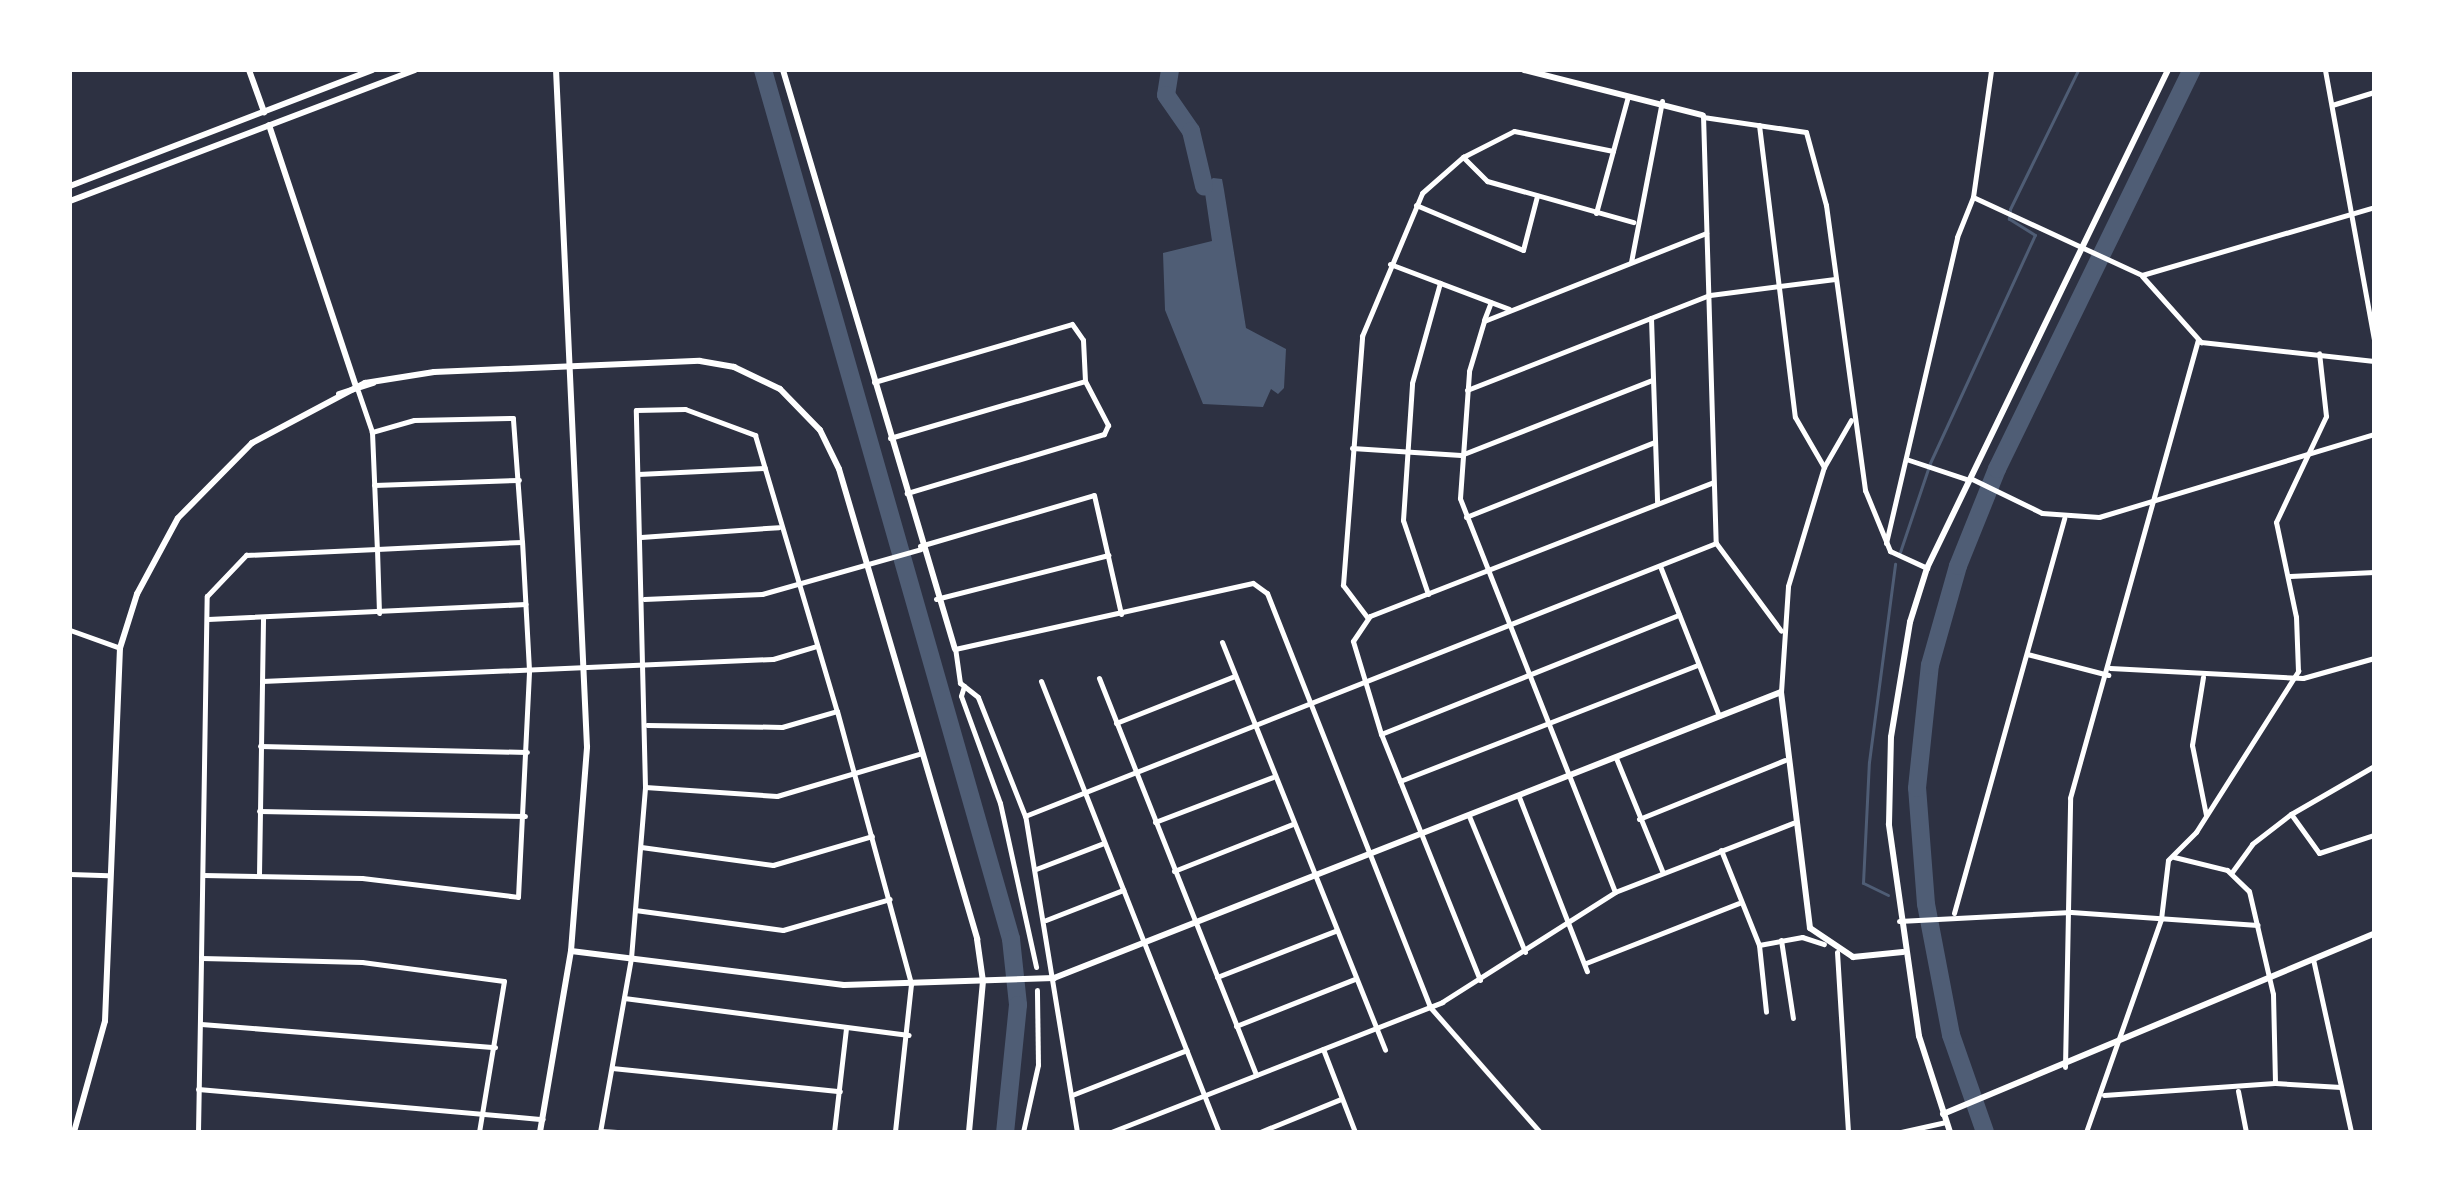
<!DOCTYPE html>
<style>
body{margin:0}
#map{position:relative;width:2444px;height:1202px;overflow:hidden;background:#2d3142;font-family:Jost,sans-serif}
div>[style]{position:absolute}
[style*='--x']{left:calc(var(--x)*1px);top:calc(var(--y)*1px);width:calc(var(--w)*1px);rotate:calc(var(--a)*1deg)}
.water>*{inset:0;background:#4f5d75}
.stream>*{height:3px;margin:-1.5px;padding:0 1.5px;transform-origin:1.5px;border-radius:1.5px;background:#4f5d75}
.river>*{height:18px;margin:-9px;padding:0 9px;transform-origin:9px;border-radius:9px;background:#4f5d75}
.minor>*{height:5px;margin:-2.5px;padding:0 2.5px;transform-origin:2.5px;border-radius:2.5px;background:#fff}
.tertiary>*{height:6px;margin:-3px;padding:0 3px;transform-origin:3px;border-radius:3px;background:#fff}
span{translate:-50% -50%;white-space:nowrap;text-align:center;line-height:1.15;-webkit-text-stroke:7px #fff;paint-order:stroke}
.frame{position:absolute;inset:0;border:72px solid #fff;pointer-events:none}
</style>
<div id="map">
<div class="water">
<i style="clip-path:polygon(1213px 178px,1222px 179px,1224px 190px,1246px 328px,1286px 349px,1284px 388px,1278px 394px,1271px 389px,1263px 407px,1203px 404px,1165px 310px,1163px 253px,1212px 241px,1204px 186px)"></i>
</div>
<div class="stream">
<i style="--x:1900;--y:552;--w:94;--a:-71.4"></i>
<i style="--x:1930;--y:463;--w:251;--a:-65.3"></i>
<i style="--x:2035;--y:235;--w:31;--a:-148"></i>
<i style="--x:2009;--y:219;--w:10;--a:-84"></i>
<i style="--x:2010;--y:209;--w:155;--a:-63.9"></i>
<i style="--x:1888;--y:895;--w:28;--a:-154"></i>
<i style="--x:1863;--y:883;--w:121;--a:-87.2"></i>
<i style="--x:1869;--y:762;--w:200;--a:-82.5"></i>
</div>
<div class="river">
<i style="--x:763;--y:70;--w:904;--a:74.07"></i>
<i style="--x:1011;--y:939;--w:66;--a:83.9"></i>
<i style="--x:1018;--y:1005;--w:128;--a:95.8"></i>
<i style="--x:1170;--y:70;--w:25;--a:99"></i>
<i style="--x:1166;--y:95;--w:44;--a:55.2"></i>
<i style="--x:1191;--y:131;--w:57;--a:76.7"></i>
<i style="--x:1985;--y:1132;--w:103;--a:-109.3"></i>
<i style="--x:1951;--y:1035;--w:133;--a:-100.8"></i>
<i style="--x:1926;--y:904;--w:116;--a:-94.4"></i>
<i style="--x:1917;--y:788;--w:124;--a:-84"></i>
<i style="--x:1930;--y:665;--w:103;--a:-74.2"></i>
<i style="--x:1958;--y:566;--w:105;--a:-68.1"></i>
<i style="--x:1997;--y:469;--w:444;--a:-64"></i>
</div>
<div class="minor">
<i style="--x:2325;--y:70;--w:274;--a:79.7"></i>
<i style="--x:2332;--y:105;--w:44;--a:-17.2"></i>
<i style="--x:1703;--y:115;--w:428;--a:88.3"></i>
<i style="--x:1716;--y:543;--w:109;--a:53.5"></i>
<i style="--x:1703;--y:117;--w:104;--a:8.3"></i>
<i style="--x:1806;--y:132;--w:76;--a:74.7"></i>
<i style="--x:1826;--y:205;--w:288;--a:82.2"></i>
<i style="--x:1865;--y:490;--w:66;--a:67.7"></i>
<i style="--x:1890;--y:551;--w:41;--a:24.7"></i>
<i style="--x:1759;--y:125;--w:294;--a:83"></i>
<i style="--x:1795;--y:417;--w:58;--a:59.9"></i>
<i style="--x:1463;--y:157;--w:34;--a:45"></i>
<i style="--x:1487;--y:181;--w:152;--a:15.7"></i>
<i style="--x:1973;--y:197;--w:186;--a:24.8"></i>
<i style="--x:2142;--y:275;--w:242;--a:-16.3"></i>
<i style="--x:1416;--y:205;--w:116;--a:22.8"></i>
<i style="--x:1523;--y:250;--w:56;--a:-75.5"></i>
<i style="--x:1596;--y:213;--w:121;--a:-74.7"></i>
<i style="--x:1631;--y:262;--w:164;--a:-79.1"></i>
<i style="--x:1390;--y:264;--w:127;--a:20.7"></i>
<i style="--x:2142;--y:276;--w:89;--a:48.2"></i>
<i style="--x:2201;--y:342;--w:174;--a:6.3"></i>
<i style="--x:1651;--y:318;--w:185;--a:88.1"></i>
<i style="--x:1484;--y:320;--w:19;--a:-69"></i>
<i style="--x:874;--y:382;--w:206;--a:-16.3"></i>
<i style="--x:1072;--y:324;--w:19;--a:55"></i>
<i style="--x:1083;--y:340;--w:41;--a:87.2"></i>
<i style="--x:1467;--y:390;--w:261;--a:-21.4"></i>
<i style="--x:1710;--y:295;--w:126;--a:-7.3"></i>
<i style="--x:358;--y:391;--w:43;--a:71.1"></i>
<i style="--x:890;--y:438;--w:203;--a:-16.3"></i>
<i style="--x:1085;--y:381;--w:50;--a:62.4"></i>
<i style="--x:1108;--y:425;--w:10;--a:114"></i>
<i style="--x:1104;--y:434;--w:206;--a:163.3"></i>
<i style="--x:1352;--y:448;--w:109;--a:3.7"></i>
<i style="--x:1461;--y:455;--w:205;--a:-21.4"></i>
<i style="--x:1906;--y:459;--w:66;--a:18.4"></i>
<i style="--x:638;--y:474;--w:127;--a:-2.7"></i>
<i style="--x:1970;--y:478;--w:80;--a:25.9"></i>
<i style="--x:2042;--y:513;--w:57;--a:4"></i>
<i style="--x:2099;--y:517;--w:287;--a:-16.8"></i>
<i style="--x:374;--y:485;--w:145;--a:-2"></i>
<i style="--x:1466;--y:517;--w:202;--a:-21.7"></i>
<i style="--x:641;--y:537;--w:138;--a:-4.1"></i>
<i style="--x:1886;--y:543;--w:314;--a:-76.9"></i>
<i style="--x:1957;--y:237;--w:43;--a:-68.2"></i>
<i style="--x:1973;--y:197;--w:128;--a:-81.9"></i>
<i style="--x:920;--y:546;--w:181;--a:-16.3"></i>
<i style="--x:1094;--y:495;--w:122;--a:77.2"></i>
<i style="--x:1660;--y:566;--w:161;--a:68.5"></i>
<i style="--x:2290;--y:576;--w:84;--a:-2.7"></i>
<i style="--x:1428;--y:594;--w:78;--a:-108.7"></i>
<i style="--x:1403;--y:520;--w:137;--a:-86.2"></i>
<i style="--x:1412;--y:383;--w:104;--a:-74.4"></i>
<i style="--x:644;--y:599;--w:118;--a:-2.4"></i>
<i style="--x:762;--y:594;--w:165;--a:-15.8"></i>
<i style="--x:936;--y:599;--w:178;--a:-14.3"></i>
<i style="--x:1367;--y:617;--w:40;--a:-127"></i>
<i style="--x:1343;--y:585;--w:250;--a:-85.6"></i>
<i style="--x:1362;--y:336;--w:155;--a:-67.2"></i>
<i style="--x:1422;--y:193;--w:55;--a:-41.3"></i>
<i style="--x:1463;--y:157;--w:57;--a:-27"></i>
<i style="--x:1514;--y:131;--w:101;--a:11.4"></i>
<i style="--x:208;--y:619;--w:318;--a:-2.7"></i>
<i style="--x:70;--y:630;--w:53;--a:19.8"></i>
<i style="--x:1222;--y:642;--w:439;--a:68.2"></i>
<i style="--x:2027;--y:654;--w:84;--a:14.5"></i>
<i style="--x:2110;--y:668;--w:193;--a:3"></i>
<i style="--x:2303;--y:678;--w:74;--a:-15.7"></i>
<i style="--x:2203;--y:677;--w:69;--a:99.2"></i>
<i style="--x:2192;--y:745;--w:71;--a:78.7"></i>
<i style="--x:1099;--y:678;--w:427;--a:68.4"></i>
<i style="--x:262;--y:681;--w:511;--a:-2.47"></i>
<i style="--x:773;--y:659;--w:46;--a:-16.5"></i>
<i style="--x:1041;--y:681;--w:485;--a:68.5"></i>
<i style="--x:964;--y:686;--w:10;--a:107"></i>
<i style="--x:961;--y:696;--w:114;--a:70"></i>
<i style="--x:1000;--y:803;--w:168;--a:77.6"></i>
<i style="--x:1781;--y:692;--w:106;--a:-86.2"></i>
<i style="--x:1788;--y:586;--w:124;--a:-73.2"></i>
<i style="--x:1824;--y:467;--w:54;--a:-60.1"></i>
<i style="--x:1116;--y:723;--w:128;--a:-21.6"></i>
<i style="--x:647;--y:725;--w:135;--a:0.8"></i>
<i style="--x:782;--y:727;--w:57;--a:-16.2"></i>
<i style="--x:1381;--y:734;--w:321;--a:-21.8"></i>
<i style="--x:260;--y:746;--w:267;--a:1.3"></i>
<i style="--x:1616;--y:758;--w:124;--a:67.8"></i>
<i style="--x:1400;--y:781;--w:320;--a:-21.3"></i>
<i style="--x:645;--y:787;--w:132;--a:3.9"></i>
<i style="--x:777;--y:796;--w:151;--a:-16.5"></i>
<i style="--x:1519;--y:797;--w:187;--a:68.7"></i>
<i style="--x:259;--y:811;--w:266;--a:1.1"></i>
<i style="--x:2291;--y:814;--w:96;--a:-30"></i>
<i style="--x:1025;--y:816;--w:743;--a:-21.56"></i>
<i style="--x:1469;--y:816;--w:147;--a:67.6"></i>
<i style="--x:1639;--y:819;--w:157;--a:-22"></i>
<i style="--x:1155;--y:822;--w:126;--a:-20.9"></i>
<i style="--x:641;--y:847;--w:133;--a:7.8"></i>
<i style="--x:773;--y:865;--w:103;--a:-16.3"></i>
<i style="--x:1721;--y:850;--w:102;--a:68.2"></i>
<i style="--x:1759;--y:945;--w:44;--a:-10.5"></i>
<i style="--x:1802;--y:937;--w:23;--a:18"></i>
<i style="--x:2174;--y:857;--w:55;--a:13.8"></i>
<i style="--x:2227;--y:870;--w:30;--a:44"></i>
<i style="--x:2249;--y:891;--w:106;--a:76.9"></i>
<i style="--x:2273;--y:994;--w:89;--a:88.7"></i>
<i style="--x:1036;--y:869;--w:73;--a:-20.9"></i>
<i style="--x:1174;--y:871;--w:128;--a:-21.6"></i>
<i style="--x:2232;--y:872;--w:34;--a:-54"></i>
<i style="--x:2252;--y:844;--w:49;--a:-37.6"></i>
<i style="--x:2291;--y:814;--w:48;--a:54.3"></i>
<i style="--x:2319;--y:853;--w:58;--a:-18.1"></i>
<i style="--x:70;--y:874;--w:38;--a:2"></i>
<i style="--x:203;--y:875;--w:159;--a:1.1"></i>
<i style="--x:362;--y:878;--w:157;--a:6.9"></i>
<i style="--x:518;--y:897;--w:227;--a:-87.2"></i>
<i style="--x:529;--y:670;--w:128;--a:-93.1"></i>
<i style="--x:259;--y:875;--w:257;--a:-89.1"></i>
<i style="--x:1615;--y:892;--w:423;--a:-111.5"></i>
<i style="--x:1460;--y:498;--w:127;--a:-85.9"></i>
<i style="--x:1469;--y:371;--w:52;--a:-73.3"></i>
<i style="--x:1484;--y:321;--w:239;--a:-21.6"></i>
<i style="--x:635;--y:910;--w:149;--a:7.7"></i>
<i style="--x:783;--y:930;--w:111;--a:-16.2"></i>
<i style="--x:1954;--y:913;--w:410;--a:-74.4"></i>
<i style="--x:1046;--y:920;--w:83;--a:-21.3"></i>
<i style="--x:1899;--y:921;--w:172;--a:-3"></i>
<i style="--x:2071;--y:912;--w:187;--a:4"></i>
<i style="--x:1781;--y:940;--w:79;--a:81.3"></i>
<i style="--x:1759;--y:945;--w:67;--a:84"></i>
<i style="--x:1837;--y:952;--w:180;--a:86.5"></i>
<i style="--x:201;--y:958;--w:362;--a:-89.1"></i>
<i style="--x:207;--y:596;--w:57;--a:-46.4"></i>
<i style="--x:246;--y:555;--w:131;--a:-2.6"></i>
<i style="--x:377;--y:549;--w:145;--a:-2.8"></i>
<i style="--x:522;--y:542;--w:124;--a:-94.2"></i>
<i style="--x:513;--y:418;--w:99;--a:178.8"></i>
<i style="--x:414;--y:420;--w:44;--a:164.1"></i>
<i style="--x:372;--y:432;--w:117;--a:87.6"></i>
<i style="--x:377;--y:549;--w:64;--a:88.2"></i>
<i style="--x:2313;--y:959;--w:177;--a:77.6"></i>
<i style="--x:1586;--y:963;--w:164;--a:-21.4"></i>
<i style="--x:1217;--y:977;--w:127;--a:-21.3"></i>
<i style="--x:1480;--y:980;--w:265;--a:-111.9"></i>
<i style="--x:1381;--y:734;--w:97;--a:-106.8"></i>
<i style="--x:1353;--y:641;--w:30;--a:-56"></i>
<i style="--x:1370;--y:616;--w:368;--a:-21.3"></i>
<i style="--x:624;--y:998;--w:287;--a:7.4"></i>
<i style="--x:201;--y:1024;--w:295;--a:4.5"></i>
<i style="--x:1236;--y:1026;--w:128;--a:-21.6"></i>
<i style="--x:1323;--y:1049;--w:89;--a:68.9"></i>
<i style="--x:2065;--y:1067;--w:269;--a:-88.9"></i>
<i style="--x:2070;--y:798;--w:475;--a:-74.4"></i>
<i style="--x:612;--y:1068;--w:229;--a:5.8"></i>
<i style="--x:198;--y:1089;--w:346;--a:5"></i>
<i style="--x:2238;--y:1091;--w:42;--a:79"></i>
<i style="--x:1072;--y:1095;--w:123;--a:-21.4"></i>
<i style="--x:2104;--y:1095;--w:171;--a:-4"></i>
<i style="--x:2275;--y:1083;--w:66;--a:3.5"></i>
<i style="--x:601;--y:1131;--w:16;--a:4"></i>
<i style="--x:198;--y:1132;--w:174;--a:-89"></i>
<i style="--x:201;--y:958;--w:161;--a:1.4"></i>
<i style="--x:362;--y:962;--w:143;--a:7.6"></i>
<i style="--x:504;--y:981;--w:153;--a:99.4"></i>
<i style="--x:600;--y:1132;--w:177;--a:-79.9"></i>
<i style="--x:631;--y:958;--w:172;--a:-85.3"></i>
<i style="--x:645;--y:787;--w:377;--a:-91.4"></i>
<i style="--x:636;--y:410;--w:49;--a:-1.2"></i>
<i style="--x:685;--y:409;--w:75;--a:20.4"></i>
<i style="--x:755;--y:435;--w:288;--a:73.5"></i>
<i style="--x:837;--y:711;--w:283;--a:74.8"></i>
<i style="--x:911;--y:984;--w:149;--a:96.2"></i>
<i style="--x:834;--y:1132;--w:104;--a:-83.4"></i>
<i style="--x:1023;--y:1132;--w:69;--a:-77.4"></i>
<i style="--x:1038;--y:1065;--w:75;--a:-90.8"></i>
<i style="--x:1077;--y:1132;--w:320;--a:-99.3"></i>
<i style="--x:1025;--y:816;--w:128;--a:-111.6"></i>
<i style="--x:978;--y:697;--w:23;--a:-142"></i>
<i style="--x:960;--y:683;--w:34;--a:-98"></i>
<i style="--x:955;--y:649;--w:305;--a:-12.5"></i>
<i style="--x:1253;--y:583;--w:17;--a:36"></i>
<i style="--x:1267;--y:593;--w:445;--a:68.5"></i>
<i style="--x:1430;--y:1007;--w:167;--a:48.7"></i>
<i style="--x:1111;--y:1132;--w:356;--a:-21.4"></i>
<i style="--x:1442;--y:1002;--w:205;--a:-32.4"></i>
<i style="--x:1615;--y:892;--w:191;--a:-21.2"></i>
<i style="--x:1260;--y:1132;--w:87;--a:-22.2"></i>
<i style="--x:1901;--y:1132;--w:46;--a:-12.5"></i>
<i style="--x:2086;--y:1132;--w:226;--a:-70.6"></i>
<i style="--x:2161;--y:919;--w:59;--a:-83.2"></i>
<i style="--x:2168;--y:860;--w:40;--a:-45"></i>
<i style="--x:2196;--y:832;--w:191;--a:-57.6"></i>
<i style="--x:2298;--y:671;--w:54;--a:-92.1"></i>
<i style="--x:2296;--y:617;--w:97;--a:-101.9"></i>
<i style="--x:2276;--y:522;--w:117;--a:-64.7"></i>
<i style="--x:2326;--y:416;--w:63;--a:-96.3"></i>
</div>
<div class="tertiary">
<i style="--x:249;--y:70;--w:45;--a:70.3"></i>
<i style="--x:783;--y:70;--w:604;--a:73.46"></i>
<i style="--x:1524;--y:70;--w:184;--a:14.2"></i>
<i style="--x:269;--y:125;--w:275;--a:71.6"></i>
<i style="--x:70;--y:186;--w:324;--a:-21"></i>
<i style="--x:70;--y:201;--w:369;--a:-20.8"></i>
<i style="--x:339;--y:394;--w:36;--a:-18"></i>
<i style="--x:571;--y:951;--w:275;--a:7.1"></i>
<i style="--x:844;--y:985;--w:210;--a:-1.9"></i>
<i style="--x:1054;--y:978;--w:781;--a:-21.47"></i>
<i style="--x:1781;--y:692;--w:238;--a:83"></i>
<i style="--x:1810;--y:928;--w:52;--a:34"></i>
<i style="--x:1853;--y:957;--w:50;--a:-5.7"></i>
<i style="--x:1943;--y:1114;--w:467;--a:-22.7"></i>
<i style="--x:74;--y:1132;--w:115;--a:-74.4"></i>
<i style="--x:105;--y:1021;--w:373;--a:-87.7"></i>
<i style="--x:120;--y:648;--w:57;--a:-72.5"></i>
<i style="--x:137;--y:594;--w:86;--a:-61.7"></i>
<i style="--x:178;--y:518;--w:105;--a:-45.4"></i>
<i style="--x:252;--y:443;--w:128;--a:-28"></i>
<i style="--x:365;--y:383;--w:70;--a:-9.1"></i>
<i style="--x:434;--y:372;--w:266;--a:-2.4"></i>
<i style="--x:700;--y:361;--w:35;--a:10"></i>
<i style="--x:734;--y:367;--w:51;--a:25.6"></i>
<i style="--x:780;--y:389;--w:57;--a:45.7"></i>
<i style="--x:820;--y:430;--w:43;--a:64"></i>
<i style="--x:839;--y:469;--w:490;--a:73.6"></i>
<i style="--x:977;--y:939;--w:42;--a:81.9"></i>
<i style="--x:983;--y:981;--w:152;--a:95.3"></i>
<i style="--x:540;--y:1132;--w:184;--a:-80.3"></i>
<i style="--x:571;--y:951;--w:205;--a:-85.5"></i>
<i style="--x:587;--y:747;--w:678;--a:-92.62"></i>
<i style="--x:1950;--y:1132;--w:101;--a:-107.9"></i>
<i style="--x:1919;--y:1036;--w:214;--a:-98.1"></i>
<i style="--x:1889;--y:824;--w:87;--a:-88.7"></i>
<i style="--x:1891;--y:737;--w:117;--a:-80.6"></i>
<i style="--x:1910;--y:622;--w:57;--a:-72.5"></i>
<i style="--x:1927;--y:568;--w:553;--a:-64.18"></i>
</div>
<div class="frame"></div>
</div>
